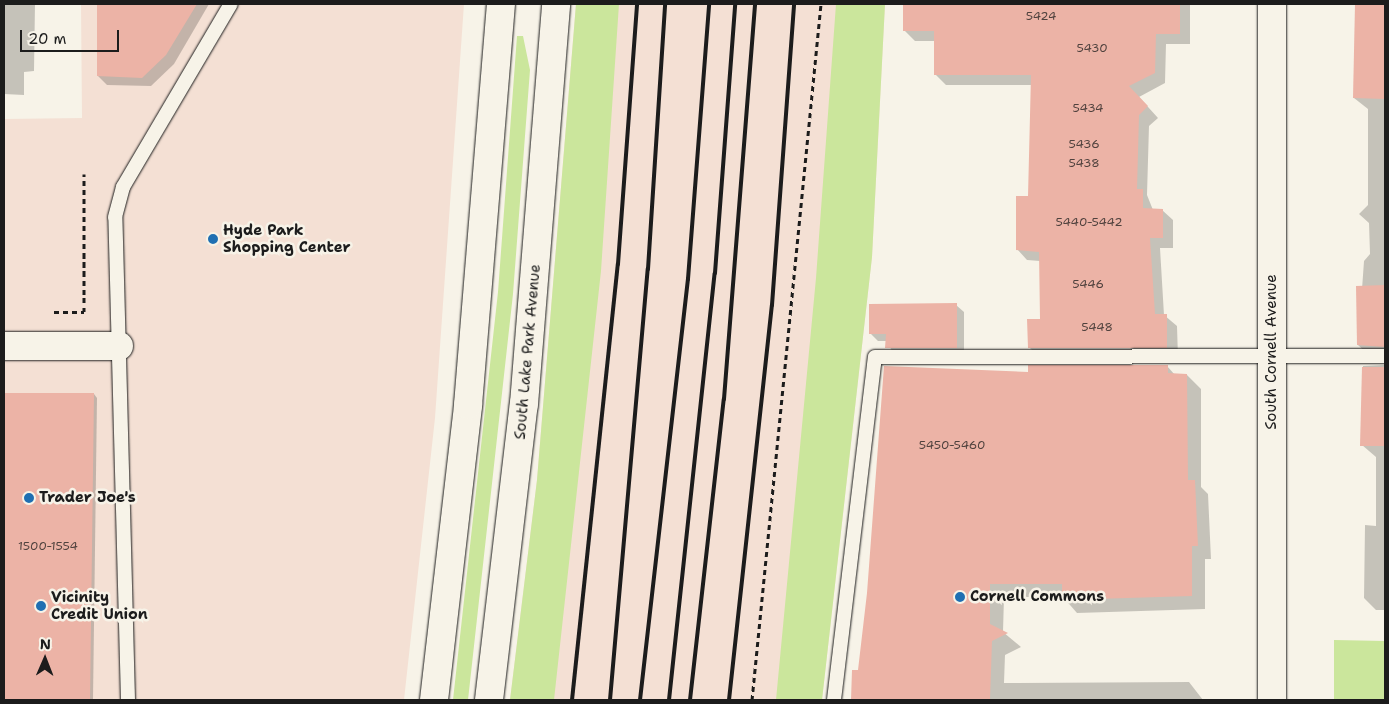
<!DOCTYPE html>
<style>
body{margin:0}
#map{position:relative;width:1389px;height:704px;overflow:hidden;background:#f7f3e8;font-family:"Shantell Sans",sans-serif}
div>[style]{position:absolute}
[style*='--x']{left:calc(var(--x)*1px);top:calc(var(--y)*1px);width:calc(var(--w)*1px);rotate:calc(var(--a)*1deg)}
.built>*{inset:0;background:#f4e0d4}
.green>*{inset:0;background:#cbe69c}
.shadow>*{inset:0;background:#0003}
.building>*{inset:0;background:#ecb3a6}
.path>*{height:3px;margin-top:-1.5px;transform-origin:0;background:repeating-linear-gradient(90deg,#1c1c1c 0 5px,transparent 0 9px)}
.roads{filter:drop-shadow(0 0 1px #1c1c1c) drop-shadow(0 0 1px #1c1c1c)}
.service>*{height:14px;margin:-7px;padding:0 7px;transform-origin:7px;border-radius:7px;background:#f7f3e8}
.minor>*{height:28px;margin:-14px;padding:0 14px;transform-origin:14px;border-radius:14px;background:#f7f3e8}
.secondary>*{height:28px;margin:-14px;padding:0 14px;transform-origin:14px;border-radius:14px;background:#f7f3e8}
.rail>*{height:4px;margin:-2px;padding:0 2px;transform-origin:2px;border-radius:2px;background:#1c1c1c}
.dots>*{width:14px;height:14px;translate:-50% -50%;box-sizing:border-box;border:2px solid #f7f3e8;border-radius:50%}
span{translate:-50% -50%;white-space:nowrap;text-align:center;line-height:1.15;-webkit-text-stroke:5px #f7f3e8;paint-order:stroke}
.number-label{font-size:12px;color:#50423e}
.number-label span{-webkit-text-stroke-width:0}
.poi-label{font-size:15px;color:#1c1c1c;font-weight:700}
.left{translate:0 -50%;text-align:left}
.street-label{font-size:15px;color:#1c1c1c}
.frame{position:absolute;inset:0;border:5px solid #1c1c1c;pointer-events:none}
.north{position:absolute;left:20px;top:634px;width:50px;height:50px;-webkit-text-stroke:4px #f7f3e8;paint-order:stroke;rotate:1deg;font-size:14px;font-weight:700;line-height:20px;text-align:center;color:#1c1c1c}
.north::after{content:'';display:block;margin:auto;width:18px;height:22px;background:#1c1c1c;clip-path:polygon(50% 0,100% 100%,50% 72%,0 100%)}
.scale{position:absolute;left:20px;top:30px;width:99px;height:22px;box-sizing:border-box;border:2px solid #1c1c1c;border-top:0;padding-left:6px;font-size:15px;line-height:18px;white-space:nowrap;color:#1c1c1c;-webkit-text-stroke:4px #f7f3e8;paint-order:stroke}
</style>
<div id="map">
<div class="built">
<i style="clip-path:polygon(81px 4px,464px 4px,435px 418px,404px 700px,4px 700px,4px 119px,82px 118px)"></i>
<i style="clip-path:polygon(576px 4px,885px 4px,872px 257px,822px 700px,510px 700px,537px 480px)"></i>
</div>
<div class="green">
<i style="clip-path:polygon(576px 4px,619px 4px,601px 271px,554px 700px,510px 700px,537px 480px)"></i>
<i style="clip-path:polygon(836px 4px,885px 4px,872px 257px,822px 700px,776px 700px,816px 278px)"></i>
<i style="clip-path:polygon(517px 36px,523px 36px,530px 70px,513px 294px,468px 700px,453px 700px,498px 292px)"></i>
<i style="clip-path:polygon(1334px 640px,1385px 641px,1385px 700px,1334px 700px)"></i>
</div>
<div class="shadow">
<i style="clip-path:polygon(4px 4px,35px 4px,34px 71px,24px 72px,24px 95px,4px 94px)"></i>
<i style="clip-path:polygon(98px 4px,209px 4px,174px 64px,151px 86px,107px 85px,98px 76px)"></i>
<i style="clip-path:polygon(904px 4px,1190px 4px,1190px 44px,1166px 44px,1165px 83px,1139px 97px,1158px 118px,1149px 126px,1147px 195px,1153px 210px,1162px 210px,1173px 220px,1173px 248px,1160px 248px,1164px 315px,1177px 326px,1178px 358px,1040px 358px,1029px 347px,1041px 320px,1040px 261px,1027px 260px,1017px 249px,1029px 197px,1032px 85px,946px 85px,935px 74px,935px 41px,915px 41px,904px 30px)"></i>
<i style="clip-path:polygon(1357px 4px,1385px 4px,1385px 358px,1370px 356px,1358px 345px,1364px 261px,1370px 254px,1369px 223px,1359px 214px,1368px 205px,1368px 109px,1354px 98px)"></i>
<i style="clip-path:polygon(956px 305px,964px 312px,964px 355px,894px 355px,887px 341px,878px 341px,871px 334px)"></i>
<i style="clip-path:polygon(1385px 365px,1385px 610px,1376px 610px,1364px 598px,1365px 525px,1376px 526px,1376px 457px,1362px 445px,1363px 366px)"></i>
<i style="clip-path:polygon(1167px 366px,1175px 375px,1187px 375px,1201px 389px,1201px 487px,1208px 494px,1211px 559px,1205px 559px,1205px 609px,1077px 613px,1063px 597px,1004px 597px,1003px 632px,1021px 647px,1005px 655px,1004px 683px,1189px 682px,1203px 700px,853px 700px,853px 671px,859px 671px,1030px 373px)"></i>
<i style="clip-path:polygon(4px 394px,94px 394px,97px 398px,93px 700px,4px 700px)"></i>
</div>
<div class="building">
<i style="clip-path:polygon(97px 4px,197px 4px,166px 55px,142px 78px,97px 76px)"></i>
<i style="clip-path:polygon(903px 4px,1180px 4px,1180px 34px,1156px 34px,1155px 73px,1129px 86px,1148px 106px,1139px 115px,1137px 189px,1143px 189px,1143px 208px,1163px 209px,1163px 238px,1150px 238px,1155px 314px,1167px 314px,1167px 348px,1028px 348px,1027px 319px,1040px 319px,1039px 252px,1016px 250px,1016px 196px,1028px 196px,1031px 75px,934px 75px,934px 31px,903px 31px)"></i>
<i style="clip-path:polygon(1355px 4px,1385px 4px,1385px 99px,1353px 98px)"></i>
<i style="clip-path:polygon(1385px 285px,1385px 347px,1357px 345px,1356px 286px)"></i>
<i style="clip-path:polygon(957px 303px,957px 348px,885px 348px,886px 334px,869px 334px,869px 304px)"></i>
<i style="clip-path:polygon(1028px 365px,1168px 365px,1168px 373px,1187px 374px,1188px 480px,1195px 480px,1198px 546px,1192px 546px,1192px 596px,1062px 600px,1062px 584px,990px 584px,990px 624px,1008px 633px,992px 641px,990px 700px,851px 700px,852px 670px,858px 670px,867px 593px,884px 366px,1028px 372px)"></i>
<i style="clip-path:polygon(1362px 367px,1385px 367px,1385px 446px,1360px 446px)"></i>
<i style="clip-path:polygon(4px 393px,94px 393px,90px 700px,4px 700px)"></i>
</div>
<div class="path">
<i style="--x:54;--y:312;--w:30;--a:0"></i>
<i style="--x:84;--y:312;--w:138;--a:-90"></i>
<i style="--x:752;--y:700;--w:699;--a:-84.34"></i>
</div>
<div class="roads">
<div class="service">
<i style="--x:128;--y:700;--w:483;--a:-91.5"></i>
<i style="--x:115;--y:217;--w:31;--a:-75"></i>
<i style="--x:123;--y:187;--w:212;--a:-59.5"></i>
<i style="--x:834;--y:700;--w:345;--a:-83.2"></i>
<i style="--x:875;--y:357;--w:510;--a:-0.11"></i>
</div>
<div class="minor">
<i style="--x:1272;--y:4;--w:696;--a:90"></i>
<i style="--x:4;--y:346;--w:115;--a:0"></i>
</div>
<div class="secondary">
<i style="--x:434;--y:700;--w:297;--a:-83.4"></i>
<i style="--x:468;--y:405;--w:402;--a:-85.3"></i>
<i style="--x:489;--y:700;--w:298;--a:-83.3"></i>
<i style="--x:524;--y:404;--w:401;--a:-85.4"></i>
</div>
</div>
<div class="rail">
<i style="--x:572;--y:700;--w:438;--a:-84"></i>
<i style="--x:618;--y:264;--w:261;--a:-85.8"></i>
<i style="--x:610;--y:700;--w:433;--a:-85"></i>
<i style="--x:648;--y:269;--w:266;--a:-86.3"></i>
<i style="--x:640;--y:700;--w:424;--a:-83.5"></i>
<i style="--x:688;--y:279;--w:276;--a:-85.6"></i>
<i style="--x:669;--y:700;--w:429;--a:-83.9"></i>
<i style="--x:715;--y:273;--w:270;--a:-85.7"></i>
<i style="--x:690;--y:700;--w:303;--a:-83.6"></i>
<i style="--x:724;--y:399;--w:396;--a:-85.5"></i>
<i style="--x:729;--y:700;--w:397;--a:-83.8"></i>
<i style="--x:772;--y:305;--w:302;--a:-85.8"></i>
</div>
<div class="dots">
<i style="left:213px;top:239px;background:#1f6fb2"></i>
<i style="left:29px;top:498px;background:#1f6fb2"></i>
<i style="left:960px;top:597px;background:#1f6fb2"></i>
<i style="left:41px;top:606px;background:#1f6fb2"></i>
</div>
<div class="number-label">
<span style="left:1041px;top:17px">5424</span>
<span style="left:1092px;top:49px">5430</span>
<span style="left:1088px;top:109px">5434</span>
<span style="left:1084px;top:145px">5436</span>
<span style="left:1084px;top:164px">5438</span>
<span style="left:1089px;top:223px">5440-5442</span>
<span style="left:1088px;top:285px">5446</span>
<span style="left:1097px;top:328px">5448</span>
<span style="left:952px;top:446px">5450-5460</span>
<span style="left:48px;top:547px">1500-1554</span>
</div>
<div class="poi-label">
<span class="left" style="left:223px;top:239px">Hyde Park<br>Shopping Center</span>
<span class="left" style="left:39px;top:498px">Trader Joe's</span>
<span class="left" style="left:51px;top:606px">Vicinity<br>Credit Union</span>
<span class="left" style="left:970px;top:597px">Cornell Commons</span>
</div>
<div class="street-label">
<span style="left:528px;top:352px;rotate:-85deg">South Lake Park Avenue</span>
<span style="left:1272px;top:352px;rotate:-90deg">South Cornell Avenue</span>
</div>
<div class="frame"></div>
<div class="north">N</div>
<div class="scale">20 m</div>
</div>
